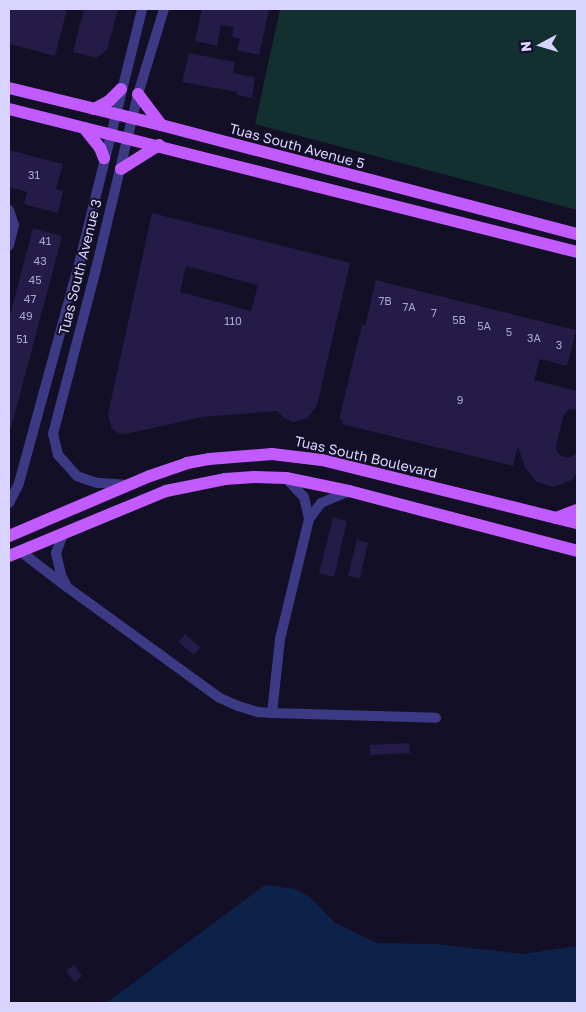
<!DOCTYPE html>
<style>
body{margin:0}
#map{position:relative;width:586px;height:1012px;overflow:hidden;background:#130f26;font-family:"Golos Text",sans-serif}
div>[style]{position:absolute}
[style*='--x']{left:calc(var(--x)*1px);top:calc(var(--y)*1px);width:calc(var(--w)*1px);rotate:calc(var(--a)*1deg)}
.green>*{inset:0;background:#12302f}
.water>*{inset:0;background:#0c2248}
.building>*{inset:0;background:#241b47}
.minor>*{height:10px;margin:-5px;padding:0 5px;transform-origin:5px;border-radius:5px;background:#3d3a85}
.major>*{height:12px;margin:-6px;padding:0 6px;transform-origin:6px;border-radius:6px;background:#c25bff}
span{translate:-50% -50%;white-space:nowrap;text-align:center;line-height:1.15;-webkit-text-stroke:4px #130f26;paint-order:stroke}
.number-label{font-size:11px;color:#aca6d1}
.number-label span{-webkit-text-stroke-width:0}
.street-label{font-size:14px;color:#d9d4ff}
.frame{position:absolute;inset:0;border:10px solid #d9d4ff;pointer-events:none}
.north{position:absolute;left:516px;top:20px;width:50px;height:50px;-webkit-text-stroke:4px #130f26;paint-order:stroke;rotate:264deg;font-size:14px;font-weight:700;line-height:20px;text-align:center;color:#d9d4ff}
.north::after{content:'';display:block;margin:auto;width:18px;height:22px;background:#d9d4ff;clip-path:polygon(50% 0,100% 100%,50% 72%,0 100%)}
</style>
<div id="map">
<div class="green">
<i style="clip-path:polygon(280px 9px,577px 9px,577px 210px,255px 124px)"></i>
</div>
<div class="water">
<i style="clip-path:polygon(265px 885px,296px 889px,311px 898px,335px 923px,377px 943px,436px 944px,522px 954px,577px 946px,577px 1003px,106px 1003px)"></i>
</div>
<div class="building">
<i style="clip-path:polygon(9px 9px,67px 9px,55px 56px,9px 44px)"></i>
<i style="clip-path:polygon(84px 9px,118px 9px,107px 50px,96px 58px,73px 52px)"></i>
<i style="clip-path:polygon(202px 9px,269px 9px,259px 55px,237px 50px,240px 39px,232px 37px,234px 27px,221px 25px,217px 46px,195px 41px)"></i>
<i style="clip-path:polygon(189px 53px,235px 62px,233px 73px,255px 77px,252px 98px,236px 95px,237px 92px,182px 82px)"></i>
<i style="clip-path:polygon(9px 150px,63px 164px,56px 189px,63px 191px,58px 213px,24px 204px,27px 192px,9px 187px)"></i>
<i style="clip-path:polygon(evenodd,152px 213px,350px 263px,317px 405px,308px 418px,293px 422px,284px 418px,277px 411px,202px 417px,126px 434px,118px 433px,111px 427px,108px 414px,152px 213px,186px 266px,258px 285px,251px 311px,180px 292px,186px 266px)"></i>
<i style="clip-path:polygon(33px 228px,62px 236px,11px 428px,9px 428px,9px 319px)"></i>
<i style="clip-path:polygon(376px 280px,576px 330px,567px 366px,540px 359px,534px 380px,577px 391px,577px 409px,570px 409px,564px 414px,556px 445px,557px 452px,563px 457px,570px 457px,577px 453px,577px 473px,572px 480px,554px 487px,537px 482px,525px 468px,518px 446px,513px 466px,342px 424px,343px 420px,339px 419px,362px 325px,365px 326px)"></i>
<i style="clip-path:polygon(333px 517px,347px 521px,334px 577px,319px 573px)"></i>
<i style="clip-path:polygon(357px 540px,368px 543px,360px 578px,348px 576px)"></i>
<i style="clip-path:polygon(185px 634px,200px 647px,194px 655px,178px 642px)"></i>
<i style="clip-path:polygon(409px 743px,410px 753px,370px 755px,370px 745px)"></i>
<i style="clip-path:polygon(74px 965px,82px 976px,75px 982px,66px 971px)"></i>
</div>
<div class="minor">
<i style="--x:9;--y:210;--w:16;--a:72"></i>
<i style="--x:14;--y:225;--w:21;--a:104"></i>
<i style="--x:286;--y:478;--w:26;--a:47"></i>
<i style="--x:304;--y:497;--w:23;--a:77"></i>
<i style="--x:128;--y:485;--w:31;--a:-176"></i>
<i style="--x:97;--y:483;--w:21;--a:-161"></i>
<i style="--x:77;--y:476;--w:28;--a:-132"></i>
<i style="--x:58;--y:455;--w:22;--a:-103"></i>
<i style="--x:53;--y:434;--w:171;--a:-75.4"></i>
<i style="--x:96;--y:269;--w:180;--a:-76.5"></i>
<i style="--x:138;--y:94;--w:89;--a:-73"></i>
<i style="--x:9;--y:503;--w:22;--a:-63"></i>
<i style="--x:19;--y:483;--w:239;--a:-74.7"></i>
<i style="--x:82;--y:252;--w:250;--a:-76.1"></i>
<i style="--x:63;--y:534;--w:20;--a:110"></i>
<i style="--x:56;--y:553;--w:23;--a:77"></i>
<i style="--x:61;--y:575;--w:11;--a:63"></i>
<i style="--x:20;--y:551;--w:59;--a:37.5"></i>
<i style="--x:67;--y:587;--w:189;--a:36"></i>
<i style="--x:220;--y:698;--w:20;--a:24"></i>
<i style="--x:238;--y:706;--w:21;--a:17"></i>
<i style="--x:258;--y:712;--w:14;--a:4"></i>
<i style="--x:272;--y:713;--w:164;--a:1.7"></i>
<i style="--x:272;--y:713;--w:74;--a:-83.8"></i>
<i style="--x:280;--y:639;--w:123;--a:-76.4"></i>
<i style="--x:309;--y:519;--w:20;--a:-53"></i>
<i style="--x:321;--y:503;--w:30;--a:-23"></i>
</div>
<div class="major">
<i style="--x:9;--y:88;--w:156;--a:13.7"></i>
<i style="--x:161;--y:125;--w:430;--a:14.7"></i>
<i style="--x:138;--y:94;--w:39;--a:53"></i>
<i style="--x:9;--y:109;--w:586;--a:14.13"></i>
<i style="--x:94;--y:109;--w:17;--a:-28"></i>
<i style="--x:109;--y:101;--w:17;--a:-45"></i>
<i style="--x:84;--y:128;--w:26;--a:51"></i>
<i style="--x:100;--y:148;--w:11;--a:68"></i>
<i style="--x:121;--y:169;--w:45;--a:-32.3"></i>
<i style="--x:556;--y:518;--w:22;--a:-21"></i>
<i style="--x:9;--y:536;--w:153;--a:-23.1"></i>
<i style="--x:150;--y:476;--w:39;--a:-19"></i>
<i style="--x:187;--y:463;--w:22;--a:-10"></i>
<i style="--x:209;--y:459;--w:63;--a:-4.5"></i>
<i style="--x:272;--y:454;--w:50;--a:6.8"></i>
<i style="--x:322;--y:460;--w:263;--a:13.9"></i>
<i style="--x:9;--y:556;--w:170;--a:-22.5"></i>
<i style="--x:166;--y:491;--w:60;--a:-11.5"></i>
<i style="--x:225;--y:479;--w:29;--a:-4"></i>
<i style="--x:254;--y:477;--w:32;--a:2"></i>
<i style="--x:286;--y:478;--w:64;--a:11.7"></i>
<i style="--x:349;--y:491;--w:236;--a:14.7"></i>
</div>
<div class="number-label">
<span style="left:34px;top:175px">31</span>
<span style="left:45px;top:241px">41</span>
<span style="left:40px;top:261px">43</span>
<span style="left:35px;top:280px">45</span>
<span style="left:30px;top:299px">47</span>
<span style="left:385px;top:301px">7B</span>
<span style="left:409px;top:307px">7A</span>
<span style="left:434px;top:313px">7</span>
<span style="left:26px;top:316px">49</span>
<span style="left:459px;top:320px">5B</span>
<span style="left:233px;top:321px">110</span>
<span style="left:484px;top:326px">5A</span>
<span style="left:509px;top:332px">5</span>
<span style="left:534px;top:338px">3A</span>
<span style="left:22px;top:339px">51</span>
<span style="left:559px;top:345px">3</span>
<span style="left:460px;top:400px">9</span>
</div>
<div class="street-label">
<span style="left:297px;top:146px;rotate:15deg">Tuas South Avenue 5</span>
<span style="left:80px;top:267px;rotate:-76deg">Tuas South Avenue 3</span>
<span style="left:366px;top:457px;rotate:13deg">Tuas South Boulevard</span>
</div>
<div class="frame"></div>
<div class="north">N</div>
</div>
